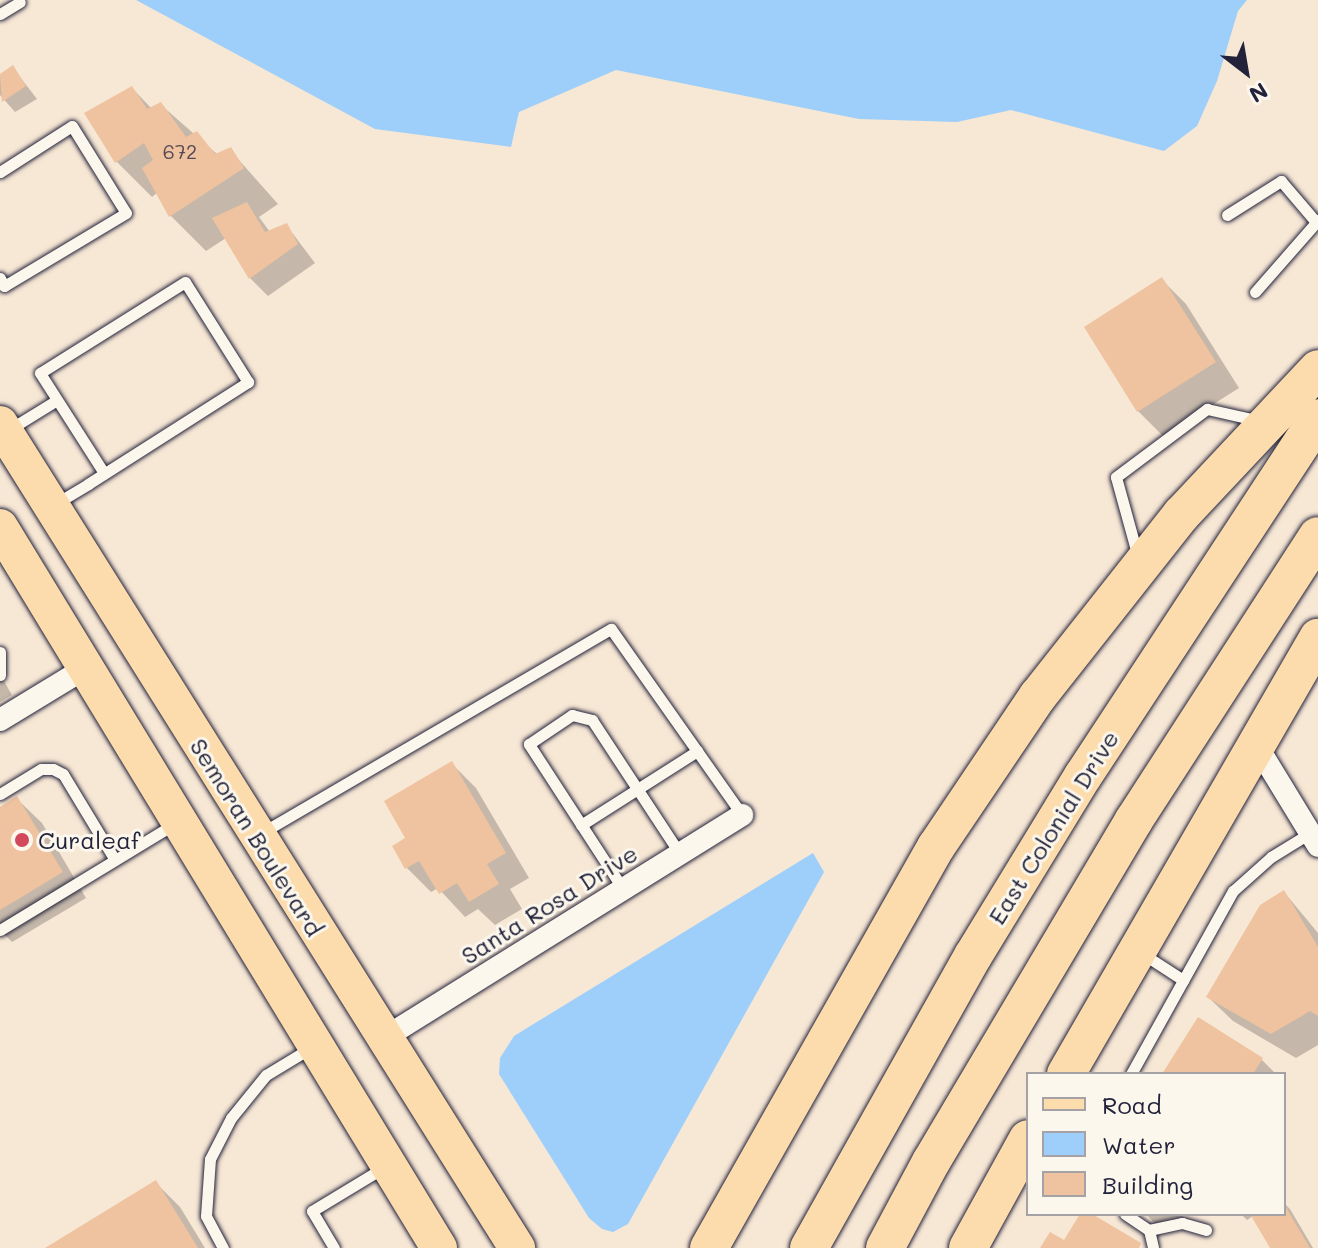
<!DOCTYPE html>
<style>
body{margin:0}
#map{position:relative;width:1318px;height:1248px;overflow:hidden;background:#f7e7d5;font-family:Mali,sans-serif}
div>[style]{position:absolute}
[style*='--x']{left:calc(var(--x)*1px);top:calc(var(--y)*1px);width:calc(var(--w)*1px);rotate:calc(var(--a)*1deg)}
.water>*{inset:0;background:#9dcffa}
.shadow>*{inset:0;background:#0003}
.building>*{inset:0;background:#efc39f}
.roads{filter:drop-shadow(0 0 2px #22223b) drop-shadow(0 0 2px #22223b)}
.service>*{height:11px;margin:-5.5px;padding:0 5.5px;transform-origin:5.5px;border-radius:5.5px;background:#fbf7ec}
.minor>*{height:22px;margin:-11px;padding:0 11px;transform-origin:11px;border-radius:11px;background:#fbf7ec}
.primary>*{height:36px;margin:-18px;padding:0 18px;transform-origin:18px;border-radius:18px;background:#fcdcac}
.trunk>*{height:38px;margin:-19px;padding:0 19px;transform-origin:19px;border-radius:19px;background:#fcdcac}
.dots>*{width:22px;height:22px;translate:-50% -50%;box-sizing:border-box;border:4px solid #fbf7ec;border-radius:50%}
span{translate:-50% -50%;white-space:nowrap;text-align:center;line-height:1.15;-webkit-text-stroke:6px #fbf7ec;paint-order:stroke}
.number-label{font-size:20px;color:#554a54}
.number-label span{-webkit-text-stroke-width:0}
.street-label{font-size:24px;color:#22223b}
.poi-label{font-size:24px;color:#22223b}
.left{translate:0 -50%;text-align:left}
.legend{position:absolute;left:1026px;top:1072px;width:260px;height:144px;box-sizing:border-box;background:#fbf7ec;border:2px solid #a4a2a5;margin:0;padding:10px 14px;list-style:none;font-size:24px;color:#22223b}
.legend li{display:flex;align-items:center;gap:16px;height:40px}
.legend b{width:40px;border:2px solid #a4a2a5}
.north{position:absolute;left:1206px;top:32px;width:80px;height:80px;-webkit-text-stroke:6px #fbf7ec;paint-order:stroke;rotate:149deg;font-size:22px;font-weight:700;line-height:32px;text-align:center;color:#22223b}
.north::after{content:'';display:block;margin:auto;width:28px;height:36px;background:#22223b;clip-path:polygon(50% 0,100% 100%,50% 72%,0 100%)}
</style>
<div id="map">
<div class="water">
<i style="clip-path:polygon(136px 0,1247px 0,1238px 11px,1217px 81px,1197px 126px,1164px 151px,1011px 110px,957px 122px,859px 119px,616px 70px,519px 112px,511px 147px,375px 129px)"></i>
<i style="clip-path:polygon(813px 853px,824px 872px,628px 1224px,613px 1232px,602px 1229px,589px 1218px,499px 1074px,500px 1058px,514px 1036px)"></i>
</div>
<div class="shadow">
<i style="clip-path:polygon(13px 68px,37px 99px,15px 112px,0 95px,0 76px)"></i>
<i style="clip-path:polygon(132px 88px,152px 109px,160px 104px,218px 155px,230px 150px,278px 204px,259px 217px,270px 232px,287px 226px,315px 263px,268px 296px,250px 278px,226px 238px,206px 251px,171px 216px,158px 192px,152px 197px,116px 161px)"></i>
<i style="clip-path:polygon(1162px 280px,1186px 304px,1239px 388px,1163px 436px,1138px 411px,1086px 328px)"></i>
<i style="clip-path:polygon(0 674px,12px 695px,0 702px)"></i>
<i style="clip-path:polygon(452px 764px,476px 788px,529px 878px,510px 889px,522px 909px,495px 925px,478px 909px,465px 917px,438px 888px,431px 892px,407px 868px,408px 839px)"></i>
<i style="clip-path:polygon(17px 799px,42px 823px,86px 898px,12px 942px,0 930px,0 809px)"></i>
<i style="clip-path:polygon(1284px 892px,1318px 933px,1318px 1045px,1296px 1058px,1233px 1021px,1208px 997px)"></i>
<i style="clip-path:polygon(1262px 1060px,1276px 1074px,1164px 1074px)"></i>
<i style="clip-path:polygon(155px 1182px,180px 1207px,205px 1248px,49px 1248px)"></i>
<i style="clip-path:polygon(1284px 1203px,1290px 1209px,1313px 1248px,1273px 1248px,1253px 1216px,1247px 1220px,1241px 1214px,1284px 1214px)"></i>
<i style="clip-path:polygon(1146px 1214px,1181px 1214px,1189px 1224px,1184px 1230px,1171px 1219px,1159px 1228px)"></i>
</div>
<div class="building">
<i style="clip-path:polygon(13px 65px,26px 86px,2px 102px,0 74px)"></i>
<i style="clip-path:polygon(132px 86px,147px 109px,161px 102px,186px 137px,197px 131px,215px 154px,231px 147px,244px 168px,169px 217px,142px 168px,153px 160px,144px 143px,115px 163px,84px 113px)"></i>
<i style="clip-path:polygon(247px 202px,265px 232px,287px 223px,298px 244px,249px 279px,212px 218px)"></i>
<i style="clip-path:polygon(1162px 277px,1216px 362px,1137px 412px,1084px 327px)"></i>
<i style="clip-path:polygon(452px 761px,506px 853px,487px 864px,499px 884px,469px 902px,457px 883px,439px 894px,419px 861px,405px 869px,392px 846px,405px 838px,384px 801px)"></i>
<i style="clip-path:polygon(17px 796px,63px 872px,0 910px,0 807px)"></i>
<i style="clip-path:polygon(1284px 890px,1318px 947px,1318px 1016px,1310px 1011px,1271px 1034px,1206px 997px,1260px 905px)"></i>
<i style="clip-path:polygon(1198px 1017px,1263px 1058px,1253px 1074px,1162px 1074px)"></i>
<i style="clip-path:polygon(156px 1180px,198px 1248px,45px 1248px)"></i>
<i style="clip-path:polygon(1284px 1204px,1310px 1248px,1270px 1248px,1250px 1214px,1284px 1214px)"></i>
<i style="clip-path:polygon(1080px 1214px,1092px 1214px,1141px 1243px,1139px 1248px,1040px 1248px,1050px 1232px,1064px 1240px)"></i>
</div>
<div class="roads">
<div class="service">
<i style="--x:0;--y:14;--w:23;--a:-31"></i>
<i style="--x:0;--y:172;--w:85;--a:-32.6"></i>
<i style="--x:72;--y:126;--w:102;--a:58.2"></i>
<i style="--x:126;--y:213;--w:142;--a:149.1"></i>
<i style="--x:4;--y:286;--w:9;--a:-117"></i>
<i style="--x:1227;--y:215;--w:64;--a:-32.2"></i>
<i style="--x:1281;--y:181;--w:54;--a:49.5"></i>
<i style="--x:1255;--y:292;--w:96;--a:-48.8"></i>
<i style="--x:10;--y:429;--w:55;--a:-31.7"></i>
<i style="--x:55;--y:504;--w:39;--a:-31"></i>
<i style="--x:88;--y:484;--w:190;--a:-32.5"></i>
<i style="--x:248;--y:382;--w:118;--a:-122.2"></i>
<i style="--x:185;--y:282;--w:171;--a:147.9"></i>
<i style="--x:40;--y:373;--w:119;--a:57.4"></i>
<i style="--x:1138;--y:557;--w:83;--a:-105.4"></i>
<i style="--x:1116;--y:477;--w:114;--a:-36.8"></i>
<i style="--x:1207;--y:409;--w:54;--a:12.8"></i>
<i style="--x:0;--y:652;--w:23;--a:90"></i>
<i style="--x:0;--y:794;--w:48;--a:-31.4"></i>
<i style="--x:41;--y:769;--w:12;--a:0"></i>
<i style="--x:53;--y:769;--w:11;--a:27"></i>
<i style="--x:63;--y:774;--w:100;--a:58.8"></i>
<i style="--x:581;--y:825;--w:138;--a:-32.5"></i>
<i style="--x:263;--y:832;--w:403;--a:-30.3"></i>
<i style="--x:611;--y:629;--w:228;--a:54.8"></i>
<i style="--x:623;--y:889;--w:173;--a:-123"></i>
<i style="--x:529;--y:744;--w:52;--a:-34"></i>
<i style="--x:572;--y:715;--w:21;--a:14"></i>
<i style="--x:592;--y:720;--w:160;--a:56.7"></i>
<i style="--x:0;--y:930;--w:204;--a:-31.3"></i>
<i style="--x:1143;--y:954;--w:48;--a:33"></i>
<i style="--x:1131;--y:1074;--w:210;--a:-60.9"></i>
<i style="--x:1233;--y:891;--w:51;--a:-41.8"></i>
<i style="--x:1271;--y:857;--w:46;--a:-31.6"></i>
<i style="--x:1125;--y:1214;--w:29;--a:34"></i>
<i style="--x:1149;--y:1230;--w:18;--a:77"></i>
<i style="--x:1149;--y:1230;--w:34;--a:-12"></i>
<i style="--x:1182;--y:1223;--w:25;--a:16"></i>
<i style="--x:223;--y:1248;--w:36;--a:-118"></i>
<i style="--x:206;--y:1216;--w:57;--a:-86"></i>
<i style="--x:210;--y:1159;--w:46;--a:-62.9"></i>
<i style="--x:231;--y:1118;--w:55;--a:-50.9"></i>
<i style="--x:266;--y:1075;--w:54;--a:-31.3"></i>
<i style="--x:334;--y:1248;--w:43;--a:-120.7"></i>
<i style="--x:312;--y:1211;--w:83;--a:-31.2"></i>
</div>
<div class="minor">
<i style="--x:0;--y:720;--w:102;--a:-31.3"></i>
<i style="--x:1257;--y:746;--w:117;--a:58.6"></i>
<i style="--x:384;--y:1038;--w:422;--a:-31.9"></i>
</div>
<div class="primary">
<i style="--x:0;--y:424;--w:973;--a:57.89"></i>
<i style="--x:0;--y:527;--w:844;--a:58.66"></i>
</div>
<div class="trunk">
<i style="--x:1066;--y:1074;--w:504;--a:-59.97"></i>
<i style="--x:709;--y:1248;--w:461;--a:-60.5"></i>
<i style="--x:936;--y:847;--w:182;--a:-56"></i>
<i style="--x:1038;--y:696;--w:231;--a:-51.7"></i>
<i style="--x:1181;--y:515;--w:200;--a:-46.8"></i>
<i style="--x:809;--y:1248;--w:335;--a:-60.7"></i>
<i style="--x:973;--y:956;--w:211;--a:-58.6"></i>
<i style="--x:1083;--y:776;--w:428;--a:-56.7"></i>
<i style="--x:885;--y:1248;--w:98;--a:-61.9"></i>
<i style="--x:931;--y:1162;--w:398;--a:-59.3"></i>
<i style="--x:1134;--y:820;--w:338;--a:-57.1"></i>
<i style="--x:968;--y:1248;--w:124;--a:-61.2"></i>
</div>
</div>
<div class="dots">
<i style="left:22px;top:840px;background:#d1495b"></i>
</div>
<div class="number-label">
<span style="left:180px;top:151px">672</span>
</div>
<div class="street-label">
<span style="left:1053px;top:827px;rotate:-58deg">East Colonial Drive</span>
<span style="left:257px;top:837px;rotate:58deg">Semoran Boulevard</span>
<span style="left:549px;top:904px;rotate:-32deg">Santa Rosa Drive</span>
</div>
<div class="poi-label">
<span class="left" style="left:38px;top:840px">Curaleaf</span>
</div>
<ul class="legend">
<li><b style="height:10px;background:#fcdcac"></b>Road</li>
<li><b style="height:22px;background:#9dcffa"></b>Water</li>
<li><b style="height:22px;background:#efc39f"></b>Building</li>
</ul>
<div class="north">N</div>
</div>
